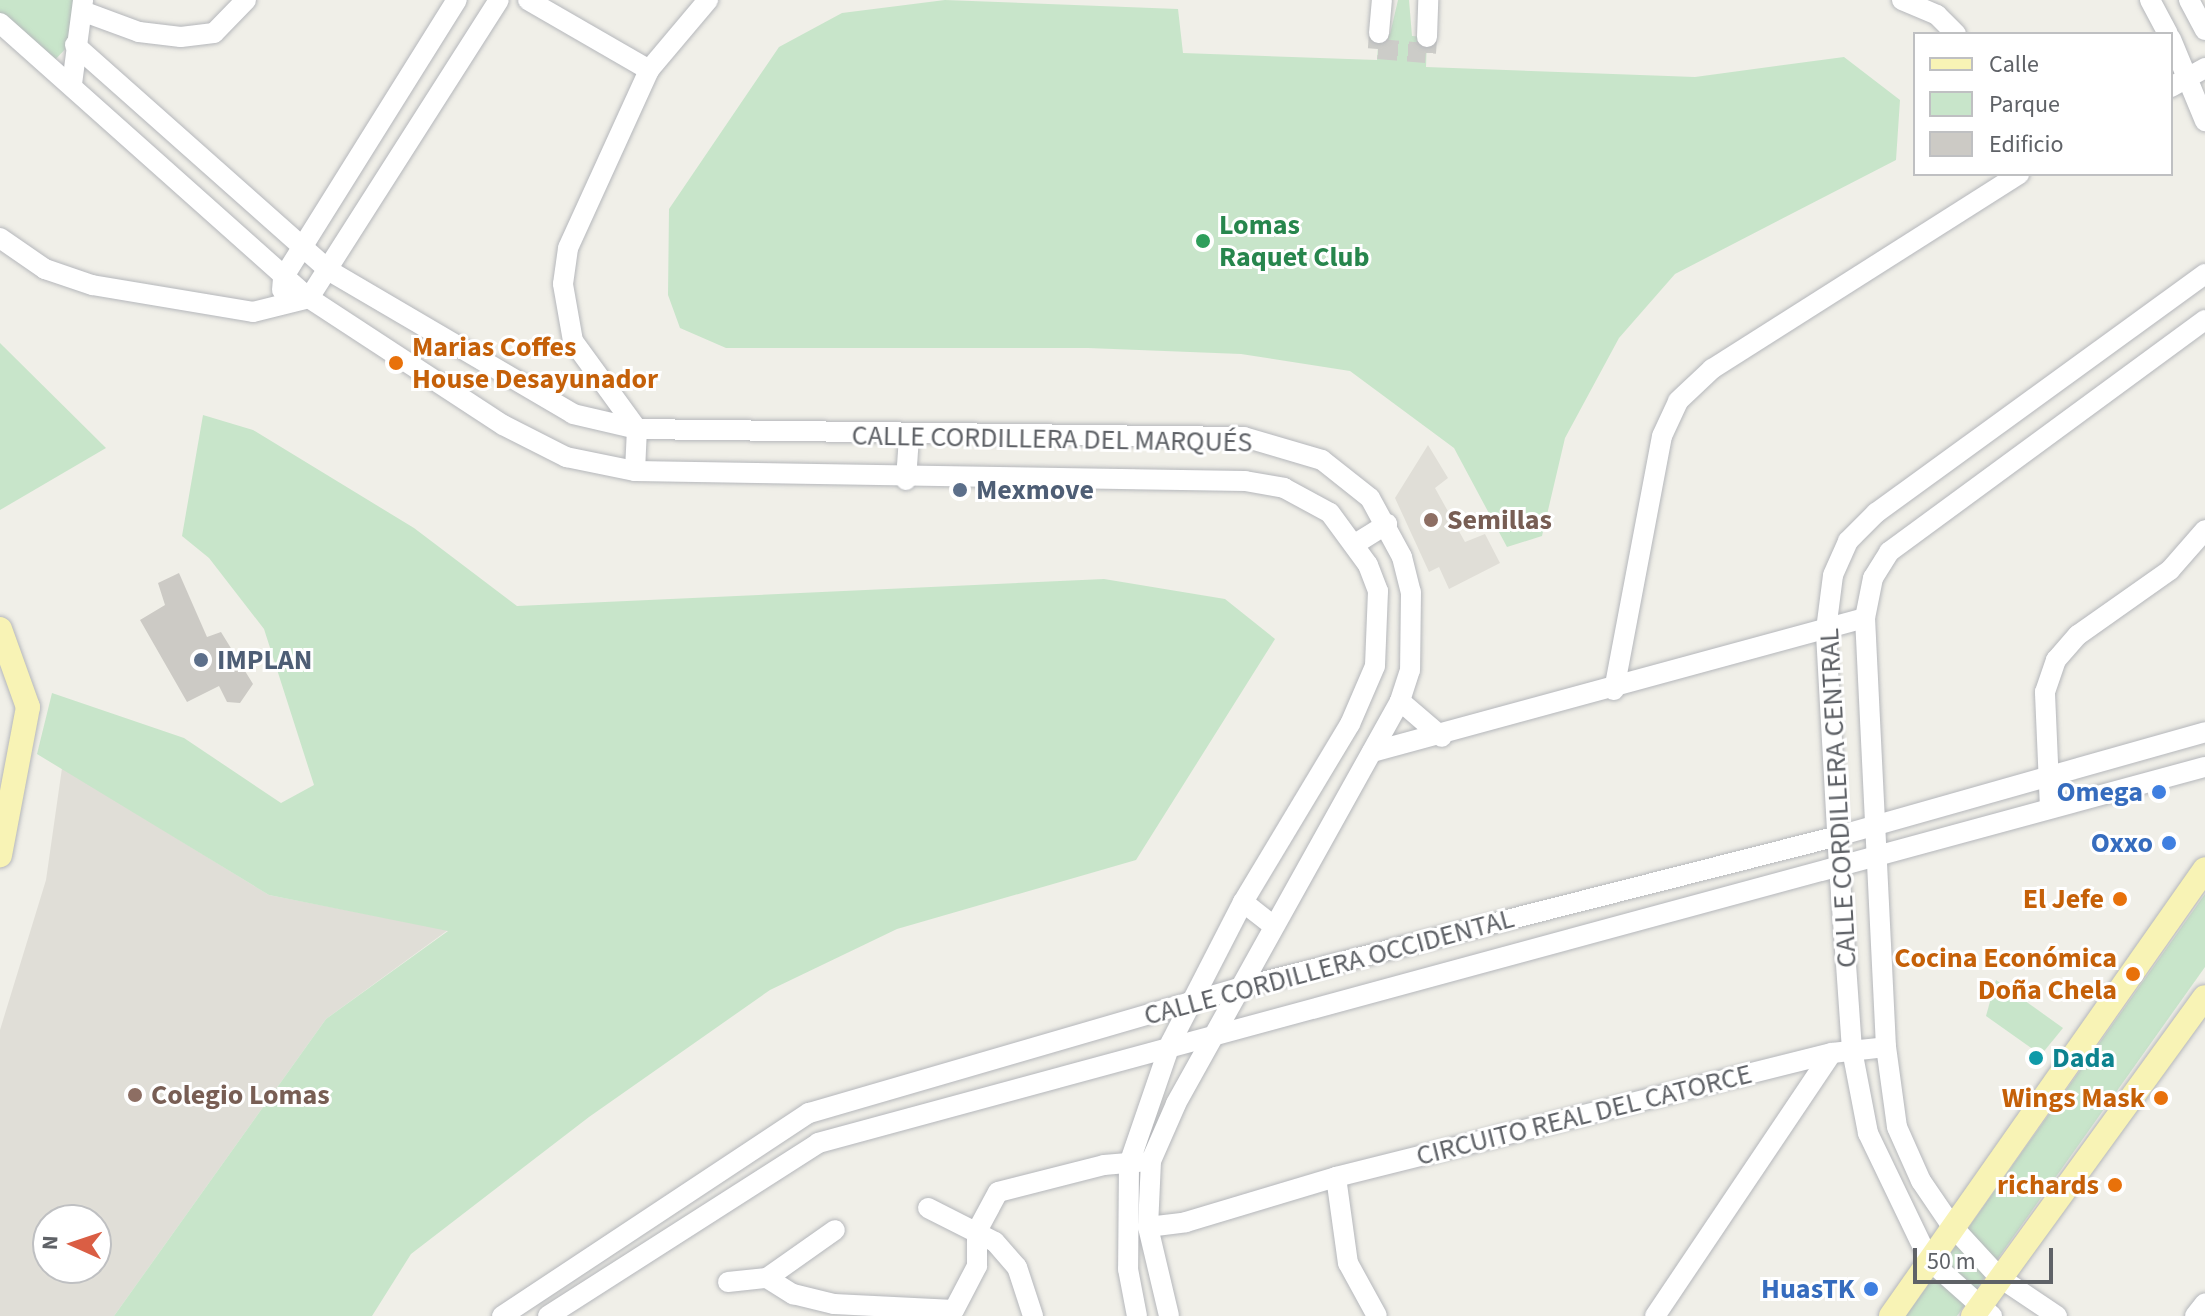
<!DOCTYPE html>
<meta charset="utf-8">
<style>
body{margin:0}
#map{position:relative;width:2205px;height:1316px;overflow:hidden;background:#f0efe8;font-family:"Source Sans 3",sans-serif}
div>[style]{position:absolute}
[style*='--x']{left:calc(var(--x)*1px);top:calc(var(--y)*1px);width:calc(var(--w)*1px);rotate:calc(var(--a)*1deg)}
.education>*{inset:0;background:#e0ded7}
.green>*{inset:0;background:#c8e5ca}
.building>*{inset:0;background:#cccac5}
.minor-tunnel>*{height:20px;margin-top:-10px;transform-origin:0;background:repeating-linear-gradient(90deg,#ccccc8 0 20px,transparent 0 30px)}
.roads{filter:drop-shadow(0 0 2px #b5b7bb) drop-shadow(0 0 2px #b5b7bb)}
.minor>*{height:20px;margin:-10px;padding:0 10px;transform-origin:10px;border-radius:10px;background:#fff}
.major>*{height:24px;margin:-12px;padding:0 12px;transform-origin:12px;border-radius:12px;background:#f8f3b5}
.dots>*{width:22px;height:22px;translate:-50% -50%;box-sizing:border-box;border:4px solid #fff;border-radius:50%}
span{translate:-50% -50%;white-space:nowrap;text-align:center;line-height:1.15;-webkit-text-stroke:6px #fff;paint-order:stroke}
.leisure-label{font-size:28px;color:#27864d;font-weight:700}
.left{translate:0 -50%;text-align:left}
.food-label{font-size:28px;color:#c56008;font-weight:700}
.right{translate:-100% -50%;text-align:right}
.street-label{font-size:28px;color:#5f6267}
.service-label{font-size:28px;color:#4e5e75;font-weight:700}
.education-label{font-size:28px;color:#785e54;font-weight:700}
.shop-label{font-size:28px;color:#366cbe;font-weight:700}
.culture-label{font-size:28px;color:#0d838f;font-weight:700}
.legend{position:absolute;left:1913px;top:32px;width:260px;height:144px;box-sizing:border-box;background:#fff;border:2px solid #bfc0c2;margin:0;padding:10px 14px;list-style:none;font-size:24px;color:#5f6267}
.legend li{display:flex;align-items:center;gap:16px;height:40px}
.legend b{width:40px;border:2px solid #bfc0c2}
.north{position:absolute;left:32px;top:1204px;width:80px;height:80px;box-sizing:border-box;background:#fff;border:2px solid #bfc0c2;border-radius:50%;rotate:273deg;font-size:22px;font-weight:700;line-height:32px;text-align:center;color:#5f6267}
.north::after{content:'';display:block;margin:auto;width:28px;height:36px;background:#da5e44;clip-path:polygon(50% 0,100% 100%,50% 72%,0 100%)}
.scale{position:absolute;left:1913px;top:1248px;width:140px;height:36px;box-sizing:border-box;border:4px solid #5f6267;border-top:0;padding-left:10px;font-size:24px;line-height:28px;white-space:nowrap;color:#5f6267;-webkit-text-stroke:6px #fff;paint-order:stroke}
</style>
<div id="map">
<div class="education">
<i style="clip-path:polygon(1428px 445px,1448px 478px,1435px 488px,1465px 542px,1485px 534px,1500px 563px,1449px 589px,1439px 567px,1429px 572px,1395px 498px)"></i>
<i style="clip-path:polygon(evenodd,62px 768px,269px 895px,448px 930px,326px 1019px,114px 1316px,0 1316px,0 1030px,46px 880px,62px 768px,48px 1220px,96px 1220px,96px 1268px,48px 1268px,48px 1220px)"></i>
</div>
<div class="green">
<i style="clip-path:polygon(0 0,77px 0,71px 43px,51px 64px,0 15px)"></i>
<i style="clip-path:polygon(945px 0,1178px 9px,1183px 53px,1377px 60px,1379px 33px,1390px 34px,1398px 0,1409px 0,1412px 36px,1427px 37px,1426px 67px,1695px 77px,1844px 57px,1900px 100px,1896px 160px,1675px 274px,1619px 338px,1565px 438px,1542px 536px,1507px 547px,1454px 448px,1350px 371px,1241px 354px,1088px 348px,726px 348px,680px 328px,668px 295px,669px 209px,779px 47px,842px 13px)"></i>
<i style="clip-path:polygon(0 343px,106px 448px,0 510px)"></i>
<i style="clip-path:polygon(203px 415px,253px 430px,414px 528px,517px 606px,1104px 579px,1225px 599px,1275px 639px,1136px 860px,897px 929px,770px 990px,589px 1117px,411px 1254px,372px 1316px,114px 1316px,326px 1019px,448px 931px,269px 895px,37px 754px,52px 693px,184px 738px,281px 803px,314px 785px,264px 629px,209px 558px,182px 536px)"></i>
<i style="clip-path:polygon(2205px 894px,2205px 967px,1957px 1316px,1906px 1316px)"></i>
<i style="clip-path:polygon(1996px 980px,2063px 1028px,2041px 1055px,1986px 1016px)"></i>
</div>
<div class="building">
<i style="clip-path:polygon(179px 573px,207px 637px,221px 632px,253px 684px,240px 703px,227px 702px,219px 686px,187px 702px,140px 620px,165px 605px,158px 583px)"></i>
</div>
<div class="minor-tunnel">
<i style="--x:1379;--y:33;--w:16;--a:94"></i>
<i style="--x:1378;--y:49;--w:48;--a:4.8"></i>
<i style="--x:1426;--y:53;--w:16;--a:-86"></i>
</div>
<div class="roads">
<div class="minor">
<i style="--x:528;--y:0;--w:140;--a:30"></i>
<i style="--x:1902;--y:0;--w:38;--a:23"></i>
<i style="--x:1937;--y:15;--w:27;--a:45"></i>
<i style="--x:2150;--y:0;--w:38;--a:62"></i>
<i style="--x:2189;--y:0;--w:34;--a:62"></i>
<i style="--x:82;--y:11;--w:61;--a:20.2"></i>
<i style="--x:139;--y:32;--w:42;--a:6.8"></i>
<i style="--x:181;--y:37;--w:33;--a:-7"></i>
<i style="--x:214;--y:33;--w:46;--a:-45.9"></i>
<i style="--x:0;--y:23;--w:414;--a:41.7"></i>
<i style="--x:309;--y:298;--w:232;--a:33.2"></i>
<i style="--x:503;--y:425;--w:71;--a:26.9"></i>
<i style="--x:566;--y:457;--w:70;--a:11.5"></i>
<i style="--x:635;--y:471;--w:610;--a:0.94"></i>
<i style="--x:1245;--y:481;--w:40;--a:10"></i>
<i style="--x:1284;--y:488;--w:52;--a:28.5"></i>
<i style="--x:1330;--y:513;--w:64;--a:53.8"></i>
<i style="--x:1368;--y:565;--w:28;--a:69"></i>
<i style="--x:1378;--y:591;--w:75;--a:92.3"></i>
<i style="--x:1375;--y:666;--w:63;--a:113.3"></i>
<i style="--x:1350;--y:724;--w:208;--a:121"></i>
<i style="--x:1243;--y:902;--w:157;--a:117.2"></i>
<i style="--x:1171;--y:1042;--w:129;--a:109"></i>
<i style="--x:1129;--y:1164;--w:105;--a:90.5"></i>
<i style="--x:1128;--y:1269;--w:48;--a:79.2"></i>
<i style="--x:1379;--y:33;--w:33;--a:-85"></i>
<i style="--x:1427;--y:37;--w:37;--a:-88"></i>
<i style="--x:2171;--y:39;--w:89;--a:67.5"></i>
<i style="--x:75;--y:45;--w:339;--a:41.6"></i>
<i style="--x:328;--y:270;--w:284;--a:30.4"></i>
<i style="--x:573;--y:414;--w:66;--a:13.2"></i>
<i style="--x:637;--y:429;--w:607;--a:0.76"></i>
<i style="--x:1244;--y:437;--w:81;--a:16.4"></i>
<i style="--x:1322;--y:460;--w:61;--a:38.4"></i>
<i style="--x:1370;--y:498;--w:67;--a:61.5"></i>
<i style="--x:1402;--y:557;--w:36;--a:76"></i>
<i style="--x:1411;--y:592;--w:78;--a:90.7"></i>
<i style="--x:1410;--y:670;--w:33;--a:108"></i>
<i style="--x:1400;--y:701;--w:461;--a:119.1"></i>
<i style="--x:1176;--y:1104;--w:62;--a:113.7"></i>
<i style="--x:1151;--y:1161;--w:66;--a:92.6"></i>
<i style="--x:1148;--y:1227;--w:91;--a:76.7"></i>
<i style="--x:72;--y:84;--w:85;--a:-82.5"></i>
<i style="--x:2171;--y:87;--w:39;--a:-29"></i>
<i style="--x:0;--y:238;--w:55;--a:34.6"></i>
<i style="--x:45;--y:269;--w:50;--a:18.8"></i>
<i style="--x:92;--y:285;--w:163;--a:9.5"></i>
<i style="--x:253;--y:312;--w:58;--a:-14"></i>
<i style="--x:309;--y:298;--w:353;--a:-57.5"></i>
<i style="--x:282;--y:290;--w:12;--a:-85"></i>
<i style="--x:283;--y:278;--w:328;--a:-58"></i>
<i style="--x:635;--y:471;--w:42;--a:-87.3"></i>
<i style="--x:637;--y:429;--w:109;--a:-126"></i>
<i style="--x:573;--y:341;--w:58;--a:-100"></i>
<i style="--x:563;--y:284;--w:36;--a:-82"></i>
<i style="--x:568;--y:248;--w:196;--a:-65.5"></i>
<i style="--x:649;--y:70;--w:92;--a:-49.9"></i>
<i style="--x:906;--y:480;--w:43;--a:-86"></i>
<i style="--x:1355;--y:544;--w:38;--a:-32"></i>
<i style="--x:1614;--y:690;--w:258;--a:-79.3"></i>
<i style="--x:1662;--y:436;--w:38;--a:-65"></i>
<i style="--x:1678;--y:401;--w:47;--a:-43.3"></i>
<i style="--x:1712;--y:369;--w:364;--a:-32.4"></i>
<i style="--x:1400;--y:701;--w:55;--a:40.6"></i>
<i style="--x:1372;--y:752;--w:511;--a:-15.21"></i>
<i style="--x:2050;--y:808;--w:116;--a:-92.5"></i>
<i style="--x:2045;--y:692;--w:34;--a:-71"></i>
<i style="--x:2056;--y:660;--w:33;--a:-49"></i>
<i style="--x:2078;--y:635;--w:113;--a:-35.2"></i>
<i style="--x:2170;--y:570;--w:53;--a:-48.8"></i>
<i style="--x:1243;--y:902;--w:39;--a:38"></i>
<i style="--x:1336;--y:1177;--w:87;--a:82.1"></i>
<i style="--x:1348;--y:1263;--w:60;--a:61.3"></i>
<i style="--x:928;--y:1208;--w:75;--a:26.9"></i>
<i style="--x:995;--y:1242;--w:33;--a:49"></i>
<i style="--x:1017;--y:1267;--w:52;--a:71.9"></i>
<i style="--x:1148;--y:1227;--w:38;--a:-7"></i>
<i style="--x:1186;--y:1222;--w:157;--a:-16.7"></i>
<i style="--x:1336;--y:1177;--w:511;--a:-14.04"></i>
<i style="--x:1832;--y:1053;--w:54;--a:-6.3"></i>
<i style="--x:767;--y:1278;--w:31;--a:32"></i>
<i style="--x:793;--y:1294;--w:42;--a:13.7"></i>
<i style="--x:834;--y:1304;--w:120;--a:2.9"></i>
<i style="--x:954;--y:1310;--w:50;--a:-62.4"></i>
<i style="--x:977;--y:1266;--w:35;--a:-90"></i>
<i style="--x:977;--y:1231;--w:44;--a:-61.7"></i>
<i style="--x:998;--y:1192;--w:109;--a:-14.3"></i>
<i style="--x:1104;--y:1165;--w:36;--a:-5"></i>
<i style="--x:728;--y:1282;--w:39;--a:-6"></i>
<i style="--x:767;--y:1278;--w:83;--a:-35.2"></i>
<i style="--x:502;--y:1316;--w:368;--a:-33.5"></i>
<i style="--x:809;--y:1113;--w:448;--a:-16.2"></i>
<i style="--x:1239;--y:988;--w:618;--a:-14.24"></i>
<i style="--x:1838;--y:836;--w:381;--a:-15.8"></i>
<i style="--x:548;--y:1316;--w:321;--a:-32.6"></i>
<i style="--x:818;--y:1143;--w:1437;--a:-15.17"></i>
<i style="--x:1655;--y:1316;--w:317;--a:-56.1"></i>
<i style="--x:1992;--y:1316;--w:84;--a:-138.4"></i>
<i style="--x:1929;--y:1260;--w:141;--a:-115.7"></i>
<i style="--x:1868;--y:1133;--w:85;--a:-100.9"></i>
<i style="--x:1852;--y:1050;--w:184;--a:-94"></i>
<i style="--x:1839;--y:866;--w:236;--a:-93.2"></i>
<i style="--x:1826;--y:630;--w:55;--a:-82.7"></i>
<i style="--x:1833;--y:575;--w:37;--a:-66"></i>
<i style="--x:1848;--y:541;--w:40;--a:-45"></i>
<i style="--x:1876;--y:513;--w:407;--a:-36"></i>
<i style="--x:2057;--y:1316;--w:70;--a:-146.1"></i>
<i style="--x:1999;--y:1277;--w:71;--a:-132.7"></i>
<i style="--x:1951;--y:1225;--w:53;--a:-124.3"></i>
<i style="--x:1921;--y:1181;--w:59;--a:-114"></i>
<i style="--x:1897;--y:1127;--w:81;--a:-97.8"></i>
<i style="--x:1886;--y:1047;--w:430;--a:-92.8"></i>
<i style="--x:1865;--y:618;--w:41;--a:-78.7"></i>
<i style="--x:1873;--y:578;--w:31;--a:-58"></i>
<i style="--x:1889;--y:552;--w:392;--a:-36.3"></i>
<i style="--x:2195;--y:1316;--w:16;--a:-52"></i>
</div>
<div class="major">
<i style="--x:0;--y:629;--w:83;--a:70.3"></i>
<i style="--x:28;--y:707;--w:151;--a:100.7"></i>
<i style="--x:1891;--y:1316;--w:546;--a:-54.91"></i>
<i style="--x:1973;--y:1316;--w:394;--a:-54"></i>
</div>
</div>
<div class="dots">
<i style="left:1203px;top:241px;background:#2e9e5b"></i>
<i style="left:396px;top:363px;background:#e8710a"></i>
<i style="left:960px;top:490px;background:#5c6f8a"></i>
<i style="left:1431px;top:520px;background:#8d6e63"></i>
<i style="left:201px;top:660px;background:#5c6f8a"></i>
<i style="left:2159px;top:792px;background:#3f7fe0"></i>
<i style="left:2169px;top:843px;background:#3f7fe0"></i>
<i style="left:2120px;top:899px;background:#e8710a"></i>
<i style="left:2133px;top:974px;background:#e8710a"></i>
<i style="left:2036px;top:1058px;background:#0f9aa8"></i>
<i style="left:135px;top:1095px;background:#8d6e63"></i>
<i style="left:2161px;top:1098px;background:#e8710a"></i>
<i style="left:2115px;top:1185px;background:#e8710a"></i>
<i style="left:1871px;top:1289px;background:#3f7fe0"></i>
</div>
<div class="leisure-label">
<span class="left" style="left:1219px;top:241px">Lomas<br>Raquet Club</span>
</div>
<div class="food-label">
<span class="left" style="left:412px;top:363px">Marias Coffes<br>House Desayunador</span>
<span class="right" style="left:2104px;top:899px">El Jefe</span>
<span class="right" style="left:2117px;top:974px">Cocina Económica<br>Doña Chela</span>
<span class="right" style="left:2145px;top:1098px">Wings Mask</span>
<span class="right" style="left:2099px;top:1185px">richards</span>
</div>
<div class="street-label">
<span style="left:1052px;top:439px;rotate:1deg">CALLE CORDILLERA DEL MARQUÉS</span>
<span style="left:1838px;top:798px;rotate:-93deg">CALLE CORDILLERA CENTRAL</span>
<span style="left:1329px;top:967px;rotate:-15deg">CALLE CORDILLERA OCCIDENTAL</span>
<span style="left:1584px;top:1115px;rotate:-14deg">CIRCUITO REAL DEL CATORCE</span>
</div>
<div class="service-label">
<span class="left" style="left:976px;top:490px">Mexmove</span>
<span class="left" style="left:217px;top:660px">IMPLAN</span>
</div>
<div class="education-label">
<span class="left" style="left:1447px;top:520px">Semillas</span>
<span class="left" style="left:151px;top:1095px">Colegio Lomas</span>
</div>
<div class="shop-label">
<span class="right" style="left:2143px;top:792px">Omega</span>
<span class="right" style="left:2153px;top:843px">Oxxo</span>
<span class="right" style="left:1855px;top:1289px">HuasTK</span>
</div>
<div class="culture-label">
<span class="left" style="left:2052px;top:1058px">Dada</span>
</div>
<ul class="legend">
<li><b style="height:10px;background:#f8f3b5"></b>Calle</li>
<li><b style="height:22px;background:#c8e5ca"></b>Parque</li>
<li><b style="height:22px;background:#cccac5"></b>Edificio</li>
</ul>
<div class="north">N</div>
<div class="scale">50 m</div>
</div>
